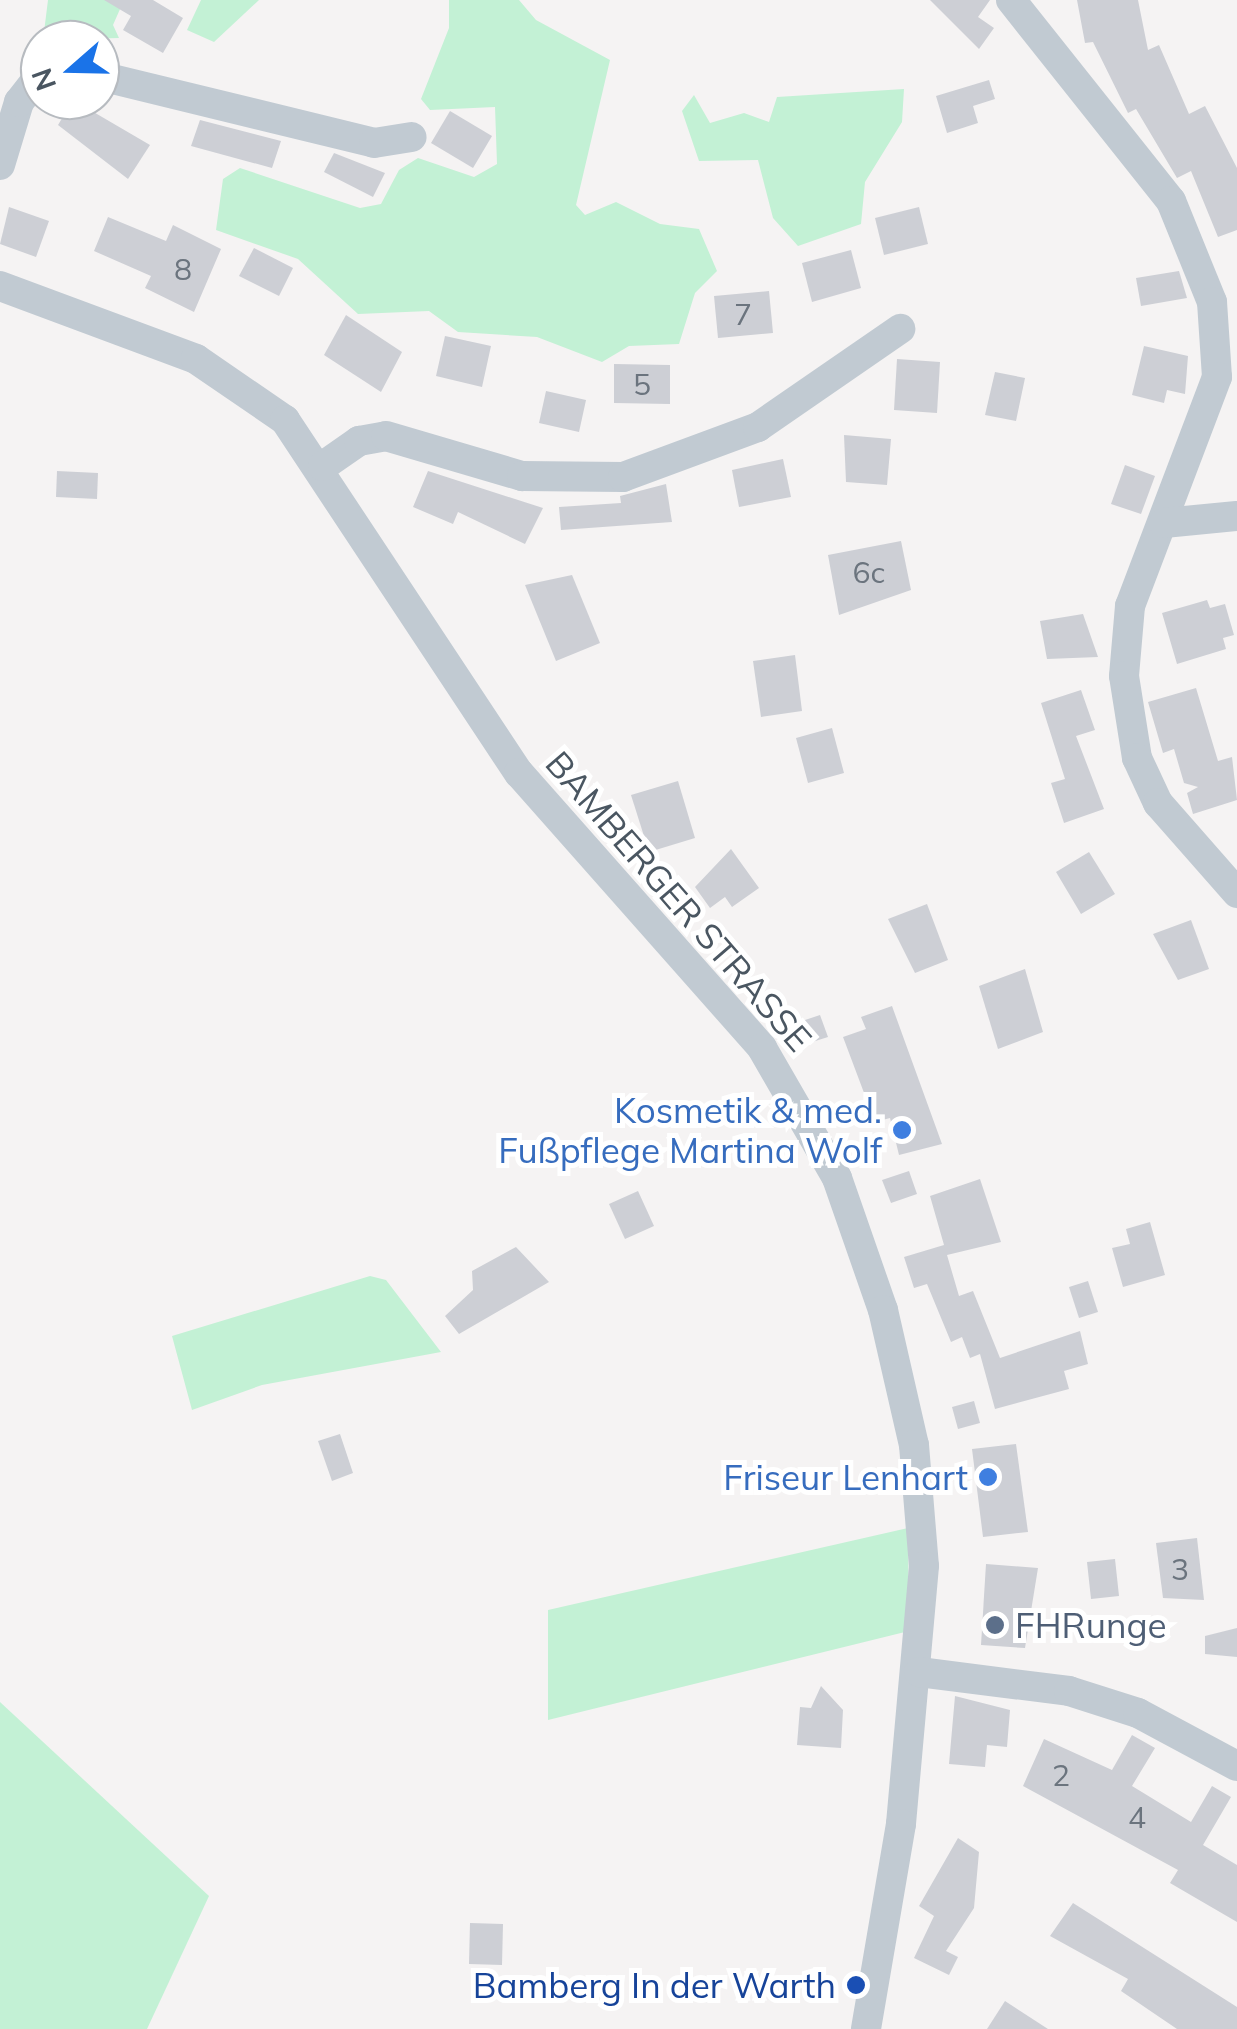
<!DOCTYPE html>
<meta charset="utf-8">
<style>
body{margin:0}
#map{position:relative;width:1237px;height:2029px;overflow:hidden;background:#f5f3f3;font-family:Mulish,sans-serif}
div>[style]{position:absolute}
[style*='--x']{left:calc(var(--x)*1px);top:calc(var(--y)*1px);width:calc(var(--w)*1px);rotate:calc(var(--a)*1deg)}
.green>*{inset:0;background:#c3f1d5}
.building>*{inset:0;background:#cdcfd5}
.minor>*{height:30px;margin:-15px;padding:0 15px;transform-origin:15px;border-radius:15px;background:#c1cad2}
.dots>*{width:28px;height:28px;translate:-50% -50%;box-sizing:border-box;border:5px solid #fff;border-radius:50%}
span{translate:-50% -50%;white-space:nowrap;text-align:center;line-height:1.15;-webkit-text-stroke:10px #fff;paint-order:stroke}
.number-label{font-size:30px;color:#6b747e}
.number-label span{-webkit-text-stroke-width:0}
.street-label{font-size:35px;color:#4a5661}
.shop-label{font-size:35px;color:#366cbe}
.right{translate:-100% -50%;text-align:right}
.service-label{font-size:35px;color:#4e5e75}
.left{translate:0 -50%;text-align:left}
.transit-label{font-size:35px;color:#164399}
.north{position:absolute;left:20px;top:20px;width:100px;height:100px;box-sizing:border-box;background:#fff;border:2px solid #b7bbc0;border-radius:50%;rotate:250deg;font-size:28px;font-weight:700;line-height:40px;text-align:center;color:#4a5661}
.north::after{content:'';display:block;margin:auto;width:35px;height:45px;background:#1a73e8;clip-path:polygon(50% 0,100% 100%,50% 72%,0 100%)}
</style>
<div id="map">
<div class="green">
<i style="clip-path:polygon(48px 0,124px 0,113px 25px,119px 38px,43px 40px)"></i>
<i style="clip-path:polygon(201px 0,259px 0,214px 42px,187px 30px)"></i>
<i style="clip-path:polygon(449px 0,519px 0,536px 20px,610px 60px,576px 205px,585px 215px,616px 202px,660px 224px,699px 229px,717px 271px,695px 293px,679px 344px,629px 346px,602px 362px,537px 337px,458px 332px,429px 311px,358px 314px,298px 259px,216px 230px,223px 179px,240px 168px,360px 208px,381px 204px,399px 170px,418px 158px,474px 177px,497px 164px,495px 107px,430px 110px,421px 99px,449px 28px)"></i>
<i style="clip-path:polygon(904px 89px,902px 122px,865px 182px,861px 224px,798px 246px,773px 218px,758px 160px,699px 161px,682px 111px,694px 95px,710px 123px,744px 113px,769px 122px,777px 97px)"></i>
<i style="clip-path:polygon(370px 1276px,386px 1280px,441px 1352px,262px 1385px,192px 1410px,172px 1336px)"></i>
<i style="clip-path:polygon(908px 1528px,909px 1631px,548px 1720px,548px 1610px)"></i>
<i style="clip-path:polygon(0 1702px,209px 1896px,147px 2029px,0 2029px)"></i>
</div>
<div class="building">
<i style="clip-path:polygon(104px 0,153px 0,183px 18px,163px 53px,123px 30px,131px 16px)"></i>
<i style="clip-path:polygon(930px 0,990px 0,978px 17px,994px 28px,979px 49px)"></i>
<i style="clip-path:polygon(1077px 0,1138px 0,1148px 50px,1159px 45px,1189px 114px,1205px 106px,1237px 168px,1237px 230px,1218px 237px,1191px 171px,1177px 178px,1136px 109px,1128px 113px,1093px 42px,1085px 43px)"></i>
<i style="clip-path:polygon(989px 80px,995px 99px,973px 106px,978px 123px,947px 133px,936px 96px)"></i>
<i style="clip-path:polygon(73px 100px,150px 145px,128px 179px,58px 125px)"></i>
<i style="clip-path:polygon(450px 111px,492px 136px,473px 168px,431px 143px)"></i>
<i style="clip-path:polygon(200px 120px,281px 141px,272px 168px,191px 146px)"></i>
<i style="clip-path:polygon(334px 153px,385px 173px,373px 197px,324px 172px)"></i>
<i style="clip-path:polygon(9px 207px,49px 221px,36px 257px,0 244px)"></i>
<i style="clip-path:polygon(919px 207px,928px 244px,884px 255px,875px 218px)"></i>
<i style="clip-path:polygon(108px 217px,166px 241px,173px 225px,221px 249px,194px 312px,145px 288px,151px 276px,94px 251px)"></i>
<i style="clip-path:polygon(254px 248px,293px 268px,279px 296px,239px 276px)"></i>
<i style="clip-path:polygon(851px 250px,861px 288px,812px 302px,802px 263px)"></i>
<i style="clip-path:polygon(1179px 271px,1187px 298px,1141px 306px,1136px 278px)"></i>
<i style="clip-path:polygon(769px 291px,773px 333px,718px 338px,714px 296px)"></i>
<i style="clip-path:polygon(346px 315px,402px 352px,381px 392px,324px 355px)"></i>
<i style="clip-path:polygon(445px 336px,491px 346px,482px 387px,436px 376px)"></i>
<i style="clip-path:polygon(1144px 346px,1188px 356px,1185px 394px,1167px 390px,1164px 403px,1132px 395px)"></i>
<i style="clip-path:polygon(897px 359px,940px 362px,937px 413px,894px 410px)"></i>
<i style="clip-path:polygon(614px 364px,670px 365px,670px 404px,614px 403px)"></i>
<i style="clip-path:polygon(995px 372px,1025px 378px,1016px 421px,985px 415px)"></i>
<i style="clip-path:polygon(546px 391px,586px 400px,579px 432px,539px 423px)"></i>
<i style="clip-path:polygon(844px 435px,891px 439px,887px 485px,846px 482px)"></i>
<i style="clip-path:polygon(783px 459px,791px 497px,739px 507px,732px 470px)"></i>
<i style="clip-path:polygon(1125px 465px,1155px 476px,1141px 514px,1111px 504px)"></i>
<i style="clip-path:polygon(57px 471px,98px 473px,97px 499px,56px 497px)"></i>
<i style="clip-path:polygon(428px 471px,543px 508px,525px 544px,458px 512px,453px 524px,413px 507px)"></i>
<i style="clip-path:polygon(666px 484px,672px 522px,561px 530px,559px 507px,621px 503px,620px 496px)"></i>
<i style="clip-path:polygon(901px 541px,911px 590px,839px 615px,828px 555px)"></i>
<i style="clip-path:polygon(572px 575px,600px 643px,556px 661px,525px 585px)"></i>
<i style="clip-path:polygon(1207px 600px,1210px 608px,1225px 604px,1234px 635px,1223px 638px,1226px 649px,1177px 664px,1162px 613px)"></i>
<i style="clip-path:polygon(1083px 614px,1098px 657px,1047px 659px,1040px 621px)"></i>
<i style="clip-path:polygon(795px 655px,802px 711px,761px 717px,753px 661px)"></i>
<i style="clip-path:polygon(1196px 688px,1218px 761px,1232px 757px,1237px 800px,1193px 814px,1187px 793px,1198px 787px,1184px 783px,1174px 749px,1163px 753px,1148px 702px)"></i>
<i style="clip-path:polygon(1081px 690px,1095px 730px,1076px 736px,1104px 809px,1064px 823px,1051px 783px,1065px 779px,1041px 703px)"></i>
<i style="clip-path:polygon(832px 728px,844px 773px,808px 783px,796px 738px)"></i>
<i style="clip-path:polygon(678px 781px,695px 838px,649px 852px,631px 795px)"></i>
<i style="clip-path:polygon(731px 849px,759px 888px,732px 907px,725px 897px,710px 908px,695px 887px)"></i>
<i style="clip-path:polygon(1089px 852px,1115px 894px,1081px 914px,1056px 872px)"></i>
<i style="clip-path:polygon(927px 904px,948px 960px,915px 973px,888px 919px)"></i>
<i style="clip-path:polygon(1191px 920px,1209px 969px,1178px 980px,1153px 934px)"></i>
<i style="clip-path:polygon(1025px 969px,1043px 1032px,998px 1049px,979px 986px)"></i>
<i style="clip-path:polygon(892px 1006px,942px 1144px,899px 1155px,890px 1118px,875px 1122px,843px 1037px,866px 1029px,861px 1017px)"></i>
<i style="clip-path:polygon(820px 1015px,828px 1037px,806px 1044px,799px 1022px)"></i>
<i style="clip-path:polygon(909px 1171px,917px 1194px,891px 1203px,882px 1180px)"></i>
<i style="clip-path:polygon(980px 1179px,1001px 1242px,947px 1255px,959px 1296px,973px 1291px,1000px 1358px,1080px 1331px,1088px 1364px,1064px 1371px,1069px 1389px,995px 1409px,980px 1354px,970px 1358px,962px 1337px,951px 1342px,927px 1284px,914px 1288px,904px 1257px,944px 1245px,930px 1196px)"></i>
<i style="clip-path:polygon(638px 1191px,654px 1226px,625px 1239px,609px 1204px)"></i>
<i style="clip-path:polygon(1150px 1222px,1165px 1275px,1123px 1287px,1112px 1248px,1130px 1244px,1126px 1229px)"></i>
<i style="clip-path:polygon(516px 1247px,549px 1282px,459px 1334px,445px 1316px,473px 1290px,472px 1271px)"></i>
<i style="clip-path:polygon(1088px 1281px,1098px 1312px,1079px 1318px,1069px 1287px)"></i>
<i style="clip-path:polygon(974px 1401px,980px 1423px,958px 1429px,952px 1407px)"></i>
<i style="clip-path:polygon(340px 1434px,353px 1473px,332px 1481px,318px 1441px)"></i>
<i style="clip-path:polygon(1016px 1444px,1028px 1532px,983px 1537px,972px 1449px)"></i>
<i style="clip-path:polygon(1197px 1538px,1204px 1600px,1163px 1598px,1156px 1543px)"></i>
<i style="clip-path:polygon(1115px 1559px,1119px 1596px,1091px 1599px,1087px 1562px)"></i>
<i style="clip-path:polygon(986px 1564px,1038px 1568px,1025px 1648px,981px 1645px)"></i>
<i style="clip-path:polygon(1237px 1628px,1237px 1657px,1205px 1654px,1205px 1636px)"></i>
<i style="clip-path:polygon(821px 1686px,843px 1710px,841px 1748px,797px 1745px,800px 1707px,811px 1708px)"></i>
<i style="clip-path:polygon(955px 1696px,1010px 1710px,1007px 1747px,987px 1745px,985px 1767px,949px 1764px)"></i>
<i style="clip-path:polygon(1132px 1735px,1155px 1748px,1132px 1786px,1191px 1822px,1212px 1786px,1231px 1797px,1203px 1845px,1237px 1865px,1237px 1922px,1170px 1883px,1178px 1870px,1023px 1786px,1044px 1739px,1112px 1770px)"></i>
<i style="clip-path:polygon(958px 1838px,979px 1852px,974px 1908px,946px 1951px,958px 1957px,949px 1975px,914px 1958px,934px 1916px,919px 1906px)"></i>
<i style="clip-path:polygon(1073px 1903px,1237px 2007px,1237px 2029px,1177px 2029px,1121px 1991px,1128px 1979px,1050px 1936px)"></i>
<i style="clip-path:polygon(470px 1923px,503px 1924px,502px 1965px,469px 1964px)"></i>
<i style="clip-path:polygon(1005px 2001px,1048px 2029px,987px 2029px)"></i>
</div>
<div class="minor">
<i style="--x:1011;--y:0;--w:257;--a:51.5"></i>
<i style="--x:1171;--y:201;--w:109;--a:67.9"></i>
<i style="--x:1212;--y:302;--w:75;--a:86.2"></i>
<i style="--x:1217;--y:377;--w:245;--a:110.8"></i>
<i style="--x:1130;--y:606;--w:70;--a:94.9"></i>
<i style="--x:1124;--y:676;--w:83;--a:81"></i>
<i style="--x:1137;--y:758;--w:50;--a:65"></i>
<i style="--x:1158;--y:803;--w:120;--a:48.7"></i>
<i style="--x:100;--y:76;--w:282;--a:13.7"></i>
<i style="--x:374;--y:143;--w:38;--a:-9"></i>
<i style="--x:0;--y:165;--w:66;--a:-73.2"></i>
<i style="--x:19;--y:102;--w:34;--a:-52"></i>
<i style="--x:0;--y:286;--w:209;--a:20.4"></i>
<i style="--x:196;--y:359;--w:108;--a:34.4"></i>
<i style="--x:285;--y:420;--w:424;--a:56.5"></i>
<i style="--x:519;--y:773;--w:367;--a:48.5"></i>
<i style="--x:762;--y:1048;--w:150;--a:60"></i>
<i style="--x:837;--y:1178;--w:140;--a:70.8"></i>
<i style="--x:883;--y:1310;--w:139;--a:77.1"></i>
<i style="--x:914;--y:1445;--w:121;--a:85.3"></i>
<i style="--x:924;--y:1566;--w:259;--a:95.1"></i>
<i style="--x:901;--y:1824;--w:208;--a:99.7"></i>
<i style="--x:323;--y:466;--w:44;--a:-34.8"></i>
<i style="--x:359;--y:441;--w:27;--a:-10"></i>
<i style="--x:386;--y:436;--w:142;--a:16.4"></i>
<i style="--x:522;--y:476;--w:101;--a:0.6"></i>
<i style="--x:623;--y:477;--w:144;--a:-20.3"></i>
<i style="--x:758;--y:427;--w:173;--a:-34.6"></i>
<i style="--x:1164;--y:523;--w:73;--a:-5.5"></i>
<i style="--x:919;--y:1672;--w:151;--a:7.2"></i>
<i style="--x:1069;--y:1691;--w:72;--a:17.7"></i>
<i style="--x:1138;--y:1713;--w:112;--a:28.2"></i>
</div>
<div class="dots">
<i style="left:902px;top:1130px;background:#3f7fe0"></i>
<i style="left:988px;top:1477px;background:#3f7fe0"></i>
<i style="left:995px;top:1625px;background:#5c6f8a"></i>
<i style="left:856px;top:1985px;background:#1a4fb4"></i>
</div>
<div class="number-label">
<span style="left:183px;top:269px">8</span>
<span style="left:743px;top:314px">7</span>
<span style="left:642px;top:384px">5</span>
<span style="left:869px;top:572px">6c</span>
<span style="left:1180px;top:1569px">3</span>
<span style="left:1061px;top:1775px">2</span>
<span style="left:1137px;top:1817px">4</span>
</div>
<div class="street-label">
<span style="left:679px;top:901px;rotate:49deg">BAMBERGER STRASSE</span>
</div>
<div class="shop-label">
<span class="right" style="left:882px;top:1130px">Kosmetik &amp; med.<br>Fußpflege Martina Wolf</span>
<span class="right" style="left:968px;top:1477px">Friseur Lenhart</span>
</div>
<div class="service-label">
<span class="left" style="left:1015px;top:1625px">FHRunge</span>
</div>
<div class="transit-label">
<span class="right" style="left:836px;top:1985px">Bamberg In der Warth</span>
</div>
<div class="north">N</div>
</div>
